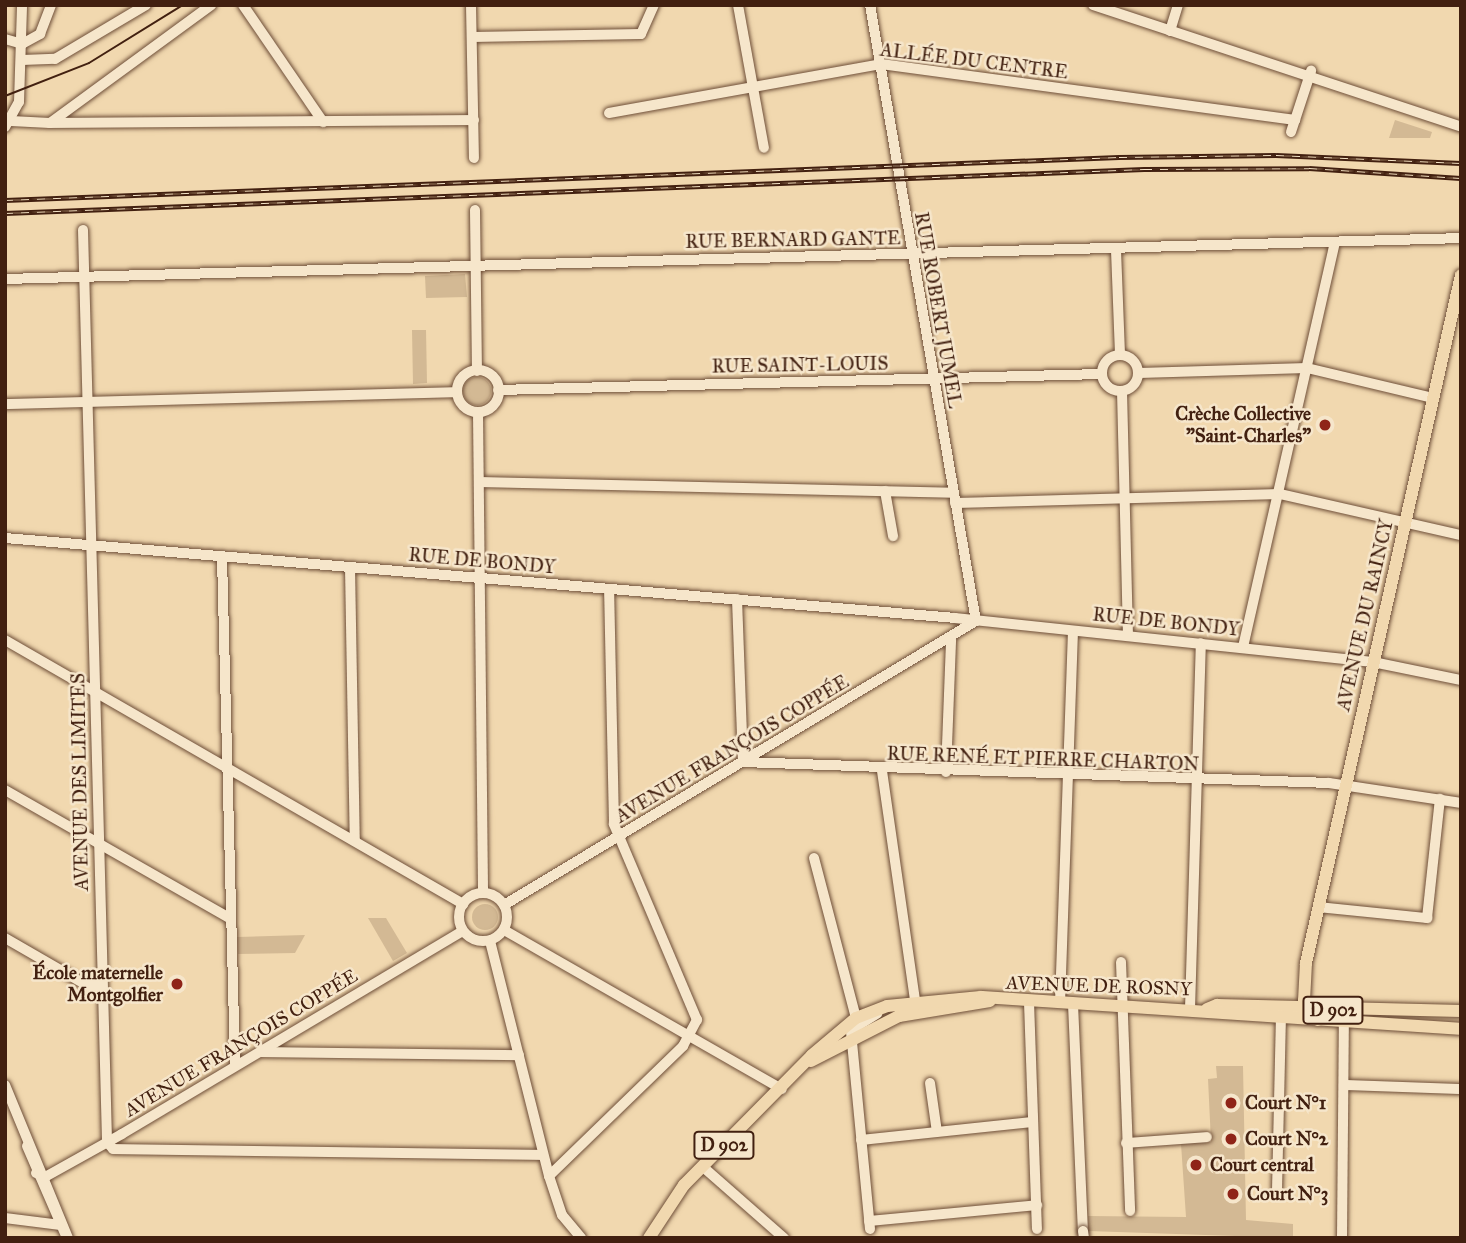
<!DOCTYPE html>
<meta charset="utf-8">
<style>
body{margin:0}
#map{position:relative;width:1466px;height:1243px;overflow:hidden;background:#f1d8af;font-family:"IM FELL Great Primer",serif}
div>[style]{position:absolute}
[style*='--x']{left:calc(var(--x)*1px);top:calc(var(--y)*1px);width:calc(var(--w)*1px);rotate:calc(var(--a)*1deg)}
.green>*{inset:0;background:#d3b994}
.round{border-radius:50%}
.roads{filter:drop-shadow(0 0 2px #6e4e38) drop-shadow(0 0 2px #6e4e38)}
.minor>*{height:10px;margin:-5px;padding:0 5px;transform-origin:5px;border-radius:5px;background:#f6e6cb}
.minor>.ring{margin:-5px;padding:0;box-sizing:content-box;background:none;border:10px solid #f6e6cb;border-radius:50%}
.major>*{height:12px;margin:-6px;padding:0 6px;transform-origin:6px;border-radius:6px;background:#f1d8af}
.tram>*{height:2px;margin:-1px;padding:0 1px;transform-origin:1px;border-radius:1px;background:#422010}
.rail>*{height:5px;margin-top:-2.5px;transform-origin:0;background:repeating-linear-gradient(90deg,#f6e6cb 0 8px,#422010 0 16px);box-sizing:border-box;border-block:2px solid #422010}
.bridges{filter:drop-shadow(0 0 2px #6e4e38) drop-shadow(0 0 2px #6e4e38)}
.minor-bridge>*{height:10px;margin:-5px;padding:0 5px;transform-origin:5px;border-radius:5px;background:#f6e6cb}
.dots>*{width:19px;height:19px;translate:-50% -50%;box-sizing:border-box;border:4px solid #f6e6cb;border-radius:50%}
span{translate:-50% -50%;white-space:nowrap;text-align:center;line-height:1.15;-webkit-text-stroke:5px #f6e6cb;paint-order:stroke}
.shield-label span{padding:2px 5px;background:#f6e6cb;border:2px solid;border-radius:5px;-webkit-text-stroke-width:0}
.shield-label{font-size:18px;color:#422010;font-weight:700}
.street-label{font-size:19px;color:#422010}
.poi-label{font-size:19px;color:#422010;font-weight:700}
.right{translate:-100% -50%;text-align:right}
.left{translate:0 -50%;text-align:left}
.frame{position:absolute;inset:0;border:7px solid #422010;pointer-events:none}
</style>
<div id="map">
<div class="green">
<i style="clip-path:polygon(1395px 120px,1432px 132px,1430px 138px,1389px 138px)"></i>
<i style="clip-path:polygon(465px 274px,467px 297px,426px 298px,425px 276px)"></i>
<i style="clip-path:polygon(412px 330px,426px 330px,427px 383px,413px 384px)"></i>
<i class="round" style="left:463px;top:377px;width:28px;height:28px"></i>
<i class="round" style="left:472px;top:904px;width:26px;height:26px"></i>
<i style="clip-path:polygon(368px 918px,386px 918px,407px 953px,393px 961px)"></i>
<i style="clip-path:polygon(305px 935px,295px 953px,238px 954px,237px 937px)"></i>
<i style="clip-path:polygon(1216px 1066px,1243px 1066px,1246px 1220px,1293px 1224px,1293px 1238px,1088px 1231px,1088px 1216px,1186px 1217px,1181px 1144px,1211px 1142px,1208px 1079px,1217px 1078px)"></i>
</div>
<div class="roads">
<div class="minor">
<i style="--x:243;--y:5;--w:142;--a:55.6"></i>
<i style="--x:471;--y:5;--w:153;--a:88.9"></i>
<i style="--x:738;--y:5;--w:145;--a:79.7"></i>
<i style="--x:870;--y:5;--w:625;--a:80.24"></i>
<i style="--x:1093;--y:5;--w:388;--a:18.3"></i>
<i style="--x:1170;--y:31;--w:27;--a:-73"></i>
<i style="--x:472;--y:37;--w:169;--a:-1"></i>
<i style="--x:641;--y:34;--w:32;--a:-66"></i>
<i style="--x:5;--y:39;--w:18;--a:16"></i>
<i style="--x:22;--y:44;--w:21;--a:-29"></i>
<i style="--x:40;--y:34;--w:31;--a:-69"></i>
<i style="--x:22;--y:60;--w:33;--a:-2"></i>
<i style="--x:55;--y:59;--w:106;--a:-30.7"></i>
<i style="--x:609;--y:113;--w:276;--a:-10.2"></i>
<i style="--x:881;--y:64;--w:418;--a:7.7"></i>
<i style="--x:1295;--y:120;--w:52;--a:-71.9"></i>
<i style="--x:11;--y:121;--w:39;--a:3"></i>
<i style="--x:50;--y:123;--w:200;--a:-36.2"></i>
<i style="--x:50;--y:123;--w:424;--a:-0.4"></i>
<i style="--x:5;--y:127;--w:29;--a:-61"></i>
<i style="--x:19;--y:102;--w:97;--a:-88.2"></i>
<i style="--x:1291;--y:132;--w:13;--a:-72"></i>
<i style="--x:475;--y:210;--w:161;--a:89.3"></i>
<i style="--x:83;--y:230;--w:912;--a:88.49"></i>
<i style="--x:107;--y:1142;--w:9;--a:49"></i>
<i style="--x:113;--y:1149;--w:430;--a:0.8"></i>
<i style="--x:1116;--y:250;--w:104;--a:87.8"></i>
<i style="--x:5;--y:279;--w:1457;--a:-1.61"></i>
<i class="ring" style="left:1102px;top:355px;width:26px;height:26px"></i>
<i class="ring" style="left:457px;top:370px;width:32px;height:32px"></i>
<i style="--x:1139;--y:373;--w:168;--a:-1.7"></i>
<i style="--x:1307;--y:368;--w:130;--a:13.4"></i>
<i style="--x:498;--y:390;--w:604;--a:-1.52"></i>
<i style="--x:1122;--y:391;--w:245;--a:88.6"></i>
<i style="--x:5;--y:404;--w:452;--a:-1.5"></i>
<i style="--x:478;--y:412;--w:481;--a:89.4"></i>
<i style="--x:479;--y:482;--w:474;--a:1.3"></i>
<i style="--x:885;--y:491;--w:46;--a:79.9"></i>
<i style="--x:955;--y:503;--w:325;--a:-1.6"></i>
<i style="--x:1280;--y:494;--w:186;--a:12.8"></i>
<i style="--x:5;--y:538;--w:953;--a:4.81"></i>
<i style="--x:955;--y:618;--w:420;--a:6"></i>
<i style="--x:1373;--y:662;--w:90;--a:11.6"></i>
<i style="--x:222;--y:557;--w:507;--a:88.53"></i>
<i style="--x:350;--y:567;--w:274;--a:89"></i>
<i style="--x:737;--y:599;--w:163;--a:87.9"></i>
<i style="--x:743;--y:762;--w:586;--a:2.05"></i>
<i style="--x:1329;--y:783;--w:134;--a:8.6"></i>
<i style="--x:5;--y:640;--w:529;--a:29.96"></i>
<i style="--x:1243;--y:647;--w:414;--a:-77.2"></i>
<i style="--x:882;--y:771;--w:230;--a:81.8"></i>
<i style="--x:946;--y:772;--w:133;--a:-87.8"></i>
<i style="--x:5;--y:790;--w:258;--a:29.7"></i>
<i style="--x:814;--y:858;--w:165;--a:75.3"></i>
<i class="ring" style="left:459px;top:893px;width:38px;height:38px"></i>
<i style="--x:504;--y:905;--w:551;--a:-31.04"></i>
<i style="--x:1318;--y:907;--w:110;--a:5.8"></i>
<i style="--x:1427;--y:918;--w:120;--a:-83.8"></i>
<i style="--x:504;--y:930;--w:320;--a:29.8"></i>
<i style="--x:5;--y:938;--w:96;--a:30"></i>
<i style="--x:88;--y:986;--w:14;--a:0"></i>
<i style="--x:490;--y:941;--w:242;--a:75.9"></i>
<i style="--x:549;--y:1176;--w:41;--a:71.6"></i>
<i style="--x:562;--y:1215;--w:30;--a:50"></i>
<i style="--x:1121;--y:962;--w:249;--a:87.9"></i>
<i style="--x:1029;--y:1002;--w:227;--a:88"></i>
<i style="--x:1060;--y:1003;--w:372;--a:-88"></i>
<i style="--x:1073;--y:1004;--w:227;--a:87.5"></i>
<i style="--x:1190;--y:1009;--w:366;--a:-88.3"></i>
<i style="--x:261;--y:1052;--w:258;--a:0.7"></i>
<i style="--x:930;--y:1083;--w:49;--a:81.9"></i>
<i style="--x:5;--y:1085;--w:165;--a:67.6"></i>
<i style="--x:1344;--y:1085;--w:117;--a:2"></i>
<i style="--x:861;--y:1140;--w:172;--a:-6"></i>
<i style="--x:1126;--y:1143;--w:81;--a:-4.2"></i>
<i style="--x:27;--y:1146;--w:100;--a:66.5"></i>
<i style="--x:702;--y:1166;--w:109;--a:41.3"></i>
<i style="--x:36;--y:1173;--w:10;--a:24"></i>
<i style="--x:45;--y:1177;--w:88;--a:-29.2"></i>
<i style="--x:122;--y:1134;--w:396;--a:-30.8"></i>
<i style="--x:549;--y:1176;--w:187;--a:-44.1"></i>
<i style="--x:683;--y:1046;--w:30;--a:-62"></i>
<i style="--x:697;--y:1020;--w:213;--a:-113"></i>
<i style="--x:614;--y:824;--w:235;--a:-91.2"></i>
<i style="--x:1277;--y:1191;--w:181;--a:-88.7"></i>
<i style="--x:5;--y:1218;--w:56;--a:7.1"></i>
<i style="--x:869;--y:1221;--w:169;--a:-5.4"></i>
<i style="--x:870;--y:1229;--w:200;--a:-95.5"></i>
<i style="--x:851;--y:1030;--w:31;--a:-32"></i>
<i style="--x:1342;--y:1238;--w:220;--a:-89.5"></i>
</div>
<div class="major">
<i style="--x:1207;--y:1009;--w:11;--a:-22"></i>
<i style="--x:1217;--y:1005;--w:244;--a:1.4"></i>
<i style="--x:1318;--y:1020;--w:24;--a:-126"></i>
<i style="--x:1304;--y:1001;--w:38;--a:-87"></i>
<i style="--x:1306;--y:963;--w:705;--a:-77.3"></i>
<i style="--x:811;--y:1061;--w:99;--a:-27.1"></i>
<i style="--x:899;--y:1016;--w:92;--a:-9.4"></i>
<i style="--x:649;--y:1238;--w:64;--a:-56.6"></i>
<i style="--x:684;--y:1185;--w:182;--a:-45.4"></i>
<i style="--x:812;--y:1055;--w:57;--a:-40.1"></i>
<i style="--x:856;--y:1018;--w:33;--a:-21"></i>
<i style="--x:887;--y:1006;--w:94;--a:-5.5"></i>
<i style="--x:981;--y:997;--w:481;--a:3.8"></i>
</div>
</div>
<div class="tram">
<i style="--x:5;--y:96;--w:90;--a:-21.4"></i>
<i style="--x:89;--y:63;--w:110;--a:-31.7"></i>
</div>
<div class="rail">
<i style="--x:5;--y:200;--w:1115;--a:-2.21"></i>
<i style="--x:1119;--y:157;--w:157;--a:-0.7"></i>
<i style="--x:1276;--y:155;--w:185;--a:2.5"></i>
<i style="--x:5;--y:213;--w:1140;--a:-2.21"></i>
<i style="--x:1144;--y:169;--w:165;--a:-0.3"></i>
<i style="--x:1309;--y:168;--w:152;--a:3.8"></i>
<i style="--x:1047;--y:1238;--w:126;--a:0"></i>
</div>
<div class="bridges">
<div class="minor-bridge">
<i style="--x:1083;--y:1231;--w:7;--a:82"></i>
</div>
</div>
<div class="dots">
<i style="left:1325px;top:425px;background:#8f2418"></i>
<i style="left:177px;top:984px;background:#8f2418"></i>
<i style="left:1231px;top:1103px;background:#8f2418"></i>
<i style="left:1231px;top:1139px;background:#8f2418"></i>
<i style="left:1196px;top:1165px;background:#8f2418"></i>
<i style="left:1233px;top:1194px;background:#8f2418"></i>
</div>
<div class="shield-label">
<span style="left:1333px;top:1010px">D 902</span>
<span style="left:724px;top:1145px">D 902</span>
</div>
<div class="street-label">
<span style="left:974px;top:61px;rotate:7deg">ALLÉE DU CENTRE</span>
<span style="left:793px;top:240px;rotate:-1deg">RUE BERNARD GANTE</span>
<span style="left:938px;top:310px;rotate:80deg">RUE ROBERT JUMEL</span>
<span style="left:800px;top:365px;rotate:-1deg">RUE SAINT-LOUIS</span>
<span style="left:482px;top:561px;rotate:5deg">RUE DE BONDY</span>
<span style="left:1365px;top:615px;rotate:-77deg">AVENUE DU RAINCY</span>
<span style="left:1166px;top:622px;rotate:6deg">RUE DE BONDY</span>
<span style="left:732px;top:749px;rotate:-31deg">AVENUE FRANÇOIS COPPÉE</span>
<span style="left:1043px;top:759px;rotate:2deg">RUE RENÉ ET PIERRE CHARTON</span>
<span style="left:80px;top:782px;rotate:-91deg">AVENUE DES LIMITES</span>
<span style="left:1099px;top:986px;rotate:2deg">AVENUE DE ROSNY</span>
<span style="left:241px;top:1043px;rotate:-31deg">AVENUE FRANÇOIS COPPÉE</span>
</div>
<div class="poi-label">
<span class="right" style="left:1311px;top:425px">Crèche Collective<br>"Saint-Charles"</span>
<span class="right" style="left:163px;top:984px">École maternelle<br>Montgolfier</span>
<span class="left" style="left:1245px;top:1103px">Court N°1</span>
<span class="left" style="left:1245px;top:1139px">Court N°2</span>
<span class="left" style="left:1210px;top:1165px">Court central</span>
<span class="left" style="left:1247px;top:1194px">Court N°3</span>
</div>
<div class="frame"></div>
</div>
